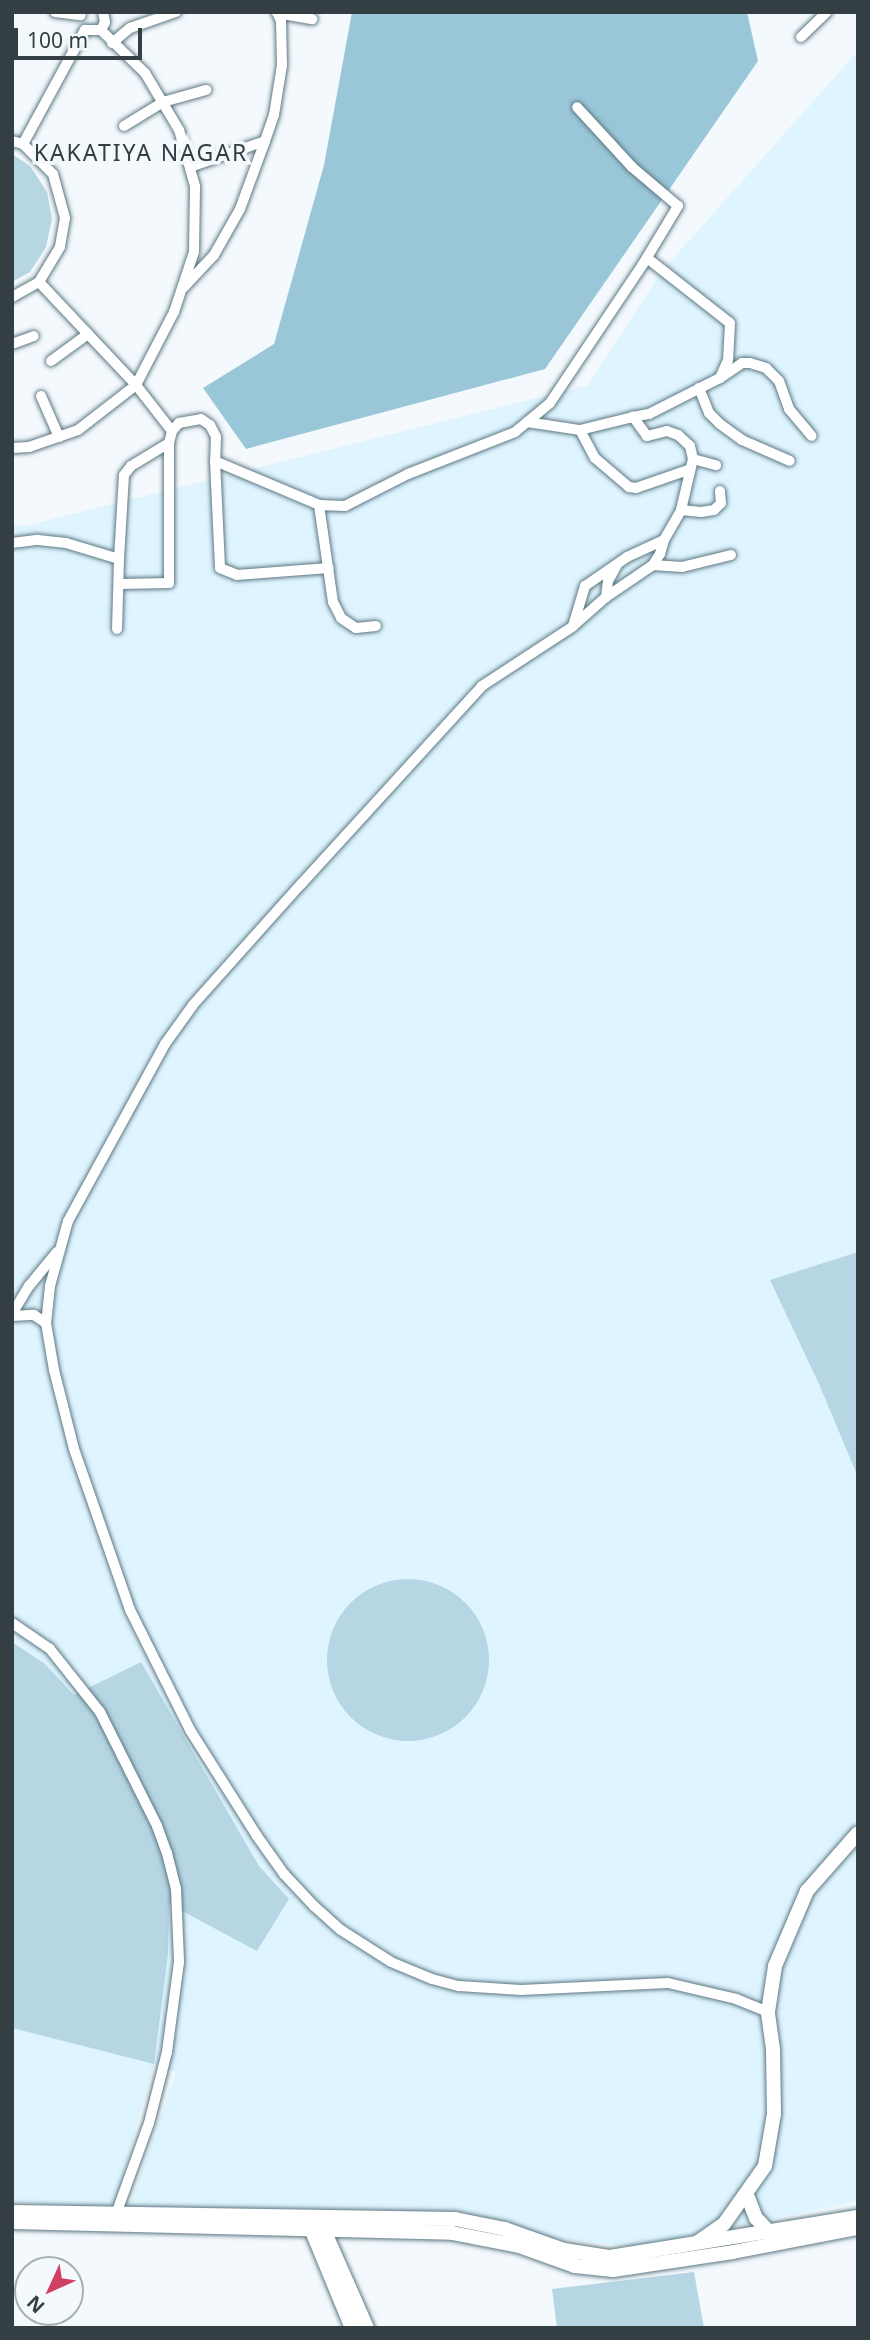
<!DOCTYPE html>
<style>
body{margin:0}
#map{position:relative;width:870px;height:2340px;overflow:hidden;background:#f3f9fc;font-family:"Noto Sans",sans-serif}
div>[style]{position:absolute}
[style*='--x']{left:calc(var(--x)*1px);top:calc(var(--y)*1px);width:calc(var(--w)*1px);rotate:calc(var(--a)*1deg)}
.built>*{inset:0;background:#def5ff}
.green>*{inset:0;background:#b7d6e3}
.round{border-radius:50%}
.forest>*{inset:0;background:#9ac7d8}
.roads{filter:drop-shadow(0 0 2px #5d7883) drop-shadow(0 0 2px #5d7883)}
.street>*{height:10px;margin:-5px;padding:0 5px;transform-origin:5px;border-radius:5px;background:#fff}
.secondary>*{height:14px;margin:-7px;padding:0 7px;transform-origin:7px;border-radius:7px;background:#fff}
.primary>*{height:14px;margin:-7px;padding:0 7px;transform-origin:7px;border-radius:7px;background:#fff}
span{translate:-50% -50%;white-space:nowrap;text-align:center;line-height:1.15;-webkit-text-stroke:7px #f3f9fc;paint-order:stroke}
.neighbourhood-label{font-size:23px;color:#333f43;letter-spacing:2px}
.frame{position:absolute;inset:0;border:14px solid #333f43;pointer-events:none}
.north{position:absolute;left:14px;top:2256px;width:70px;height:70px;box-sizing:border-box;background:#f3f9fc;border:2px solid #a6afb2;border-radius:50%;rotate:225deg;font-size:19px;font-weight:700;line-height:28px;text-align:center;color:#333f43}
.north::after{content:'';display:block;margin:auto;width:24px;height:32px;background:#cf4062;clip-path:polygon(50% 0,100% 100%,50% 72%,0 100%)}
.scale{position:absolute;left:14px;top:28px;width:128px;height:32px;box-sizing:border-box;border:4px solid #333f43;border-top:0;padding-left:9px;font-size:21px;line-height:24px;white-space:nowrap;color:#333f43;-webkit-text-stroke:5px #f3f9fc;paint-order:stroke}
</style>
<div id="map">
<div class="built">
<i style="clip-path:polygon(858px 51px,858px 2201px,638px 2247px,272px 2210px,128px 2210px,176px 2072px,154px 2064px,114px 2208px,12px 2202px,12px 525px,25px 526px,588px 385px,662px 271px)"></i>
</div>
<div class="green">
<i style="clip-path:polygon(12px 154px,30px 166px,47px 192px,52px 219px,46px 247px,30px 272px,12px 282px)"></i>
<i style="clip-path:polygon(858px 1252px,858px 1477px,819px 1384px,770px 1280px)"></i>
<i class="round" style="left:327px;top:1579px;width:162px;height:162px"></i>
<i style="clip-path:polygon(12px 1642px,45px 1664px,74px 1695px,141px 1662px,259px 1866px,289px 1899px,257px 1951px,169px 1904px,168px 1954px,154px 2064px,12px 2028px)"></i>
<i style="clip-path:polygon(694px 2272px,704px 2328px,557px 2328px,552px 2289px)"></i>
</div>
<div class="forest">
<i style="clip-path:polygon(352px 12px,747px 12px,758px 61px,545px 369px,246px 449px,203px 388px,274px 344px,324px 165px)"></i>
</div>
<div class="roads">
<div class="street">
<i style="--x:55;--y:12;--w:26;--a:7"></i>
<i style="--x:277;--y:13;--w:36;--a:10"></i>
<i style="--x:85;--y:30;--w:16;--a:0"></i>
<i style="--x:101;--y:30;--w:9;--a:-63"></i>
<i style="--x:105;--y:22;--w:10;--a:-101"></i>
<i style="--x:801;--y:37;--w:36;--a:-44"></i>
<i style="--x:112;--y:43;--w:23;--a:-40"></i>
<i style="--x:130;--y:28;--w:49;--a:-19.2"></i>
<i style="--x:124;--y:126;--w:46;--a:-31.6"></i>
<i style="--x:163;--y:102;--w:45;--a:-15.6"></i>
<i style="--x:12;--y:141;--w:11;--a:15"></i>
<i style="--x:23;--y:144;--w:42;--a:45"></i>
<i style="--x:53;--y:174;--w:46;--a:74.7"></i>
<i style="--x:65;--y:218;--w:29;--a:100"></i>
<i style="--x:60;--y:247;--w:41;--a:121"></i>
<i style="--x:39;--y:282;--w:31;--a:151"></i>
<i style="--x:23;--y:144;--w:130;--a:-61.5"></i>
<i style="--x:190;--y:167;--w:79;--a:-19.1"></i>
<i style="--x:647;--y:258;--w:105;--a:38.1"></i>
<i style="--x:730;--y:323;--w:37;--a:93"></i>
<i style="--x:728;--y:360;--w:20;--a:114"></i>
<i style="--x:39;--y:282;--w:141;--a:46.7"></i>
<i style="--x:136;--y:385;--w:58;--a:52"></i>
<i style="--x:172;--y:431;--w:11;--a:-49"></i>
<i style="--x:179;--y:423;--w:22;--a:-10"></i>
<i style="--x:201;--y:419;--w:11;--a:34"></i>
<i style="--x:210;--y:425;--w:13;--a:63"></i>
<i style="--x:216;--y:437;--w:24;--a:92"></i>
<i style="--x:215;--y:461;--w:113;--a:22.9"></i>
<i style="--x:319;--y:505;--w:26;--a:2"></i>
<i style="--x:345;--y:506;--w:71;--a:-26.9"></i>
<i style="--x:408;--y:474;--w:115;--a:-21.4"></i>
<i style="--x:515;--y:432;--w:45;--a:-39.6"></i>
<i style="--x:550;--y:403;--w:167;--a:-56.2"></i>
<i style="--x:643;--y:264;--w:68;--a:-58.9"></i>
<i style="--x:678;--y:206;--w:60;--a:-139.7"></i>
<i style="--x:632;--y:167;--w:81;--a:-132.5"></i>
<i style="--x:184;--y:287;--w:44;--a:-46.8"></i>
<i style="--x:214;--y:255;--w:53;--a:-60.5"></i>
<i style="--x:240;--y:209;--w:72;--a:-69.8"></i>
<i style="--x:265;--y:141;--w:28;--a:-71"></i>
<i style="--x:274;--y:115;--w:51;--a:-80.9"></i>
<i style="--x:282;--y:65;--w:44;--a:-91.3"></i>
<i style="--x:281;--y:21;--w:10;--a:-114"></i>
<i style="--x:12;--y:344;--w:23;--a:-20"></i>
<i style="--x:51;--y:361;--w:46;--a:-36.1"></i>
<i style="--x:699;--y:388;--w:27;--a:68"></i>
<i style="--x:709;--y:413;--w:16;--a:45"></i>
<i style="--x:720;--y:424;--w:27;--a:36"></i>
<i style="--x:742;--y:440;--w:52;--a:23.6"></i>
<i style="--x:41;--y:396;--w:45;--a:66.3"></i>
<i style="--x:527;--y:422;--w:54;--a:8.6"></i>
<i style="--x:580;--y:430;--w:32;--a:62"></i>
<i style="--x:595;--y:458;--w:45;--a:40.5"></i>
<i style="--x:629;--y:487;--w:7;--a:8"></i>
<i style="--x:636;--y:488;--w:55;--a:-19.1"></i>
<i style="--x:580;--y:430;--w:55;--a:-13.8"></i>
<i style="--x:12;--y:448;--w:17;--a:-3"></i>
<i style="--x:29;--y:447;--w:52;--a:-19.1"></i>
<i style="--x:78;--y:430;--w:73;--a:-37.8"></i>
<i style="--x:136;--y:385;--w:82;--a:-62.5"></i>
<i style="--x:174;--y:312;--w:63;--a:-71.6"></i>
<i style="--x:194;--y:252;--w:66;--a:-89.1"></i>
<i style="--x:195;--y:186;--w:58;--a:-105.9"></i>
<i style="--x:179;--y:130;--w:66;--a:-120.8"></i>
<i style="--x:145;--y:73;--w:62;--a:-135.7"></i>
<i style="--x:693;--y:459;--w:24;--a:15"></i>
<i style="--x:215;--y:461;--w:107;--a:87.3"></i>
<i style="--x:220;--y:568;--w:18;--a:22"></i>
<i style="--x:237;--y:575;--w:92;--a:-4.4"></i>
<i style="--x:319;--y:505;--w:98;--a:81.8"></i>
<i style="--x:333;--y:602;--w:18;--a:63"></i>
<i style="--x:341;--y:618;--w:18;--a:34"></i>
<i style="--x:356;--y:628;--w:20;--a:-6"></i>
<i style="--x:681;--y:510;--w:20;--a:6"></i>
<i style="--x:701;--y:512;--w:13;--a:-9"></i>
<i style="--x:714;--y:510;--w:10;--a:-45"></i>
<i style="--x:721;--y:503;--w:12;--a:-95"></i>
<i style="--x:12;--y:543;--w:26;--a:-7"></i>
<i style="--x:38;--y:540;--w:28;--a:6"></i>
<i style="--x:66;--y:543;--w:55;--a:16.8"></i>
<i style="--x:119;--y:559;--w:70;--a:91.6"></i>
<i style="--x:731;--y:555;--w:50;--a:166.2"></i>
<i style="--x:682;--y:567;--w:29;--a:-176"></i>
<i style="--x:653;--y:565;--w:57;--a:145.8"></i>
<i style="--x:606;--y:597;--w:45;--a:138.6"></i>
<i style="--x:572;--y:627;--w:108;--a:146.8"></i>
<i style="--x:482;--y:686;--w:268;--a:132.4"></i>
<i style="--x:301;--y:884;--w:162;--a:131.8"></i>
<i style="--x:193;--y:1005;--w:48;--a:125.7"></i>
<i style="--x:165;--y:1044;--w:202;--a:118.7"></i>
<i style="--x:68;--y:1221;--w:67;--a:105.5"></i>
<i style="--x:50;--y:1286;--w:37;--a:96"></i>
<i style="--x:46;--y:1323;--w:48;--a:80.3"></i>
<i style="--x:54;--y:1370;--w:81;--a:75.8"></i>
<i style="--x:74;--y:1449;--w:170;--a:70.8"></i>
<i style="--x:130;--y:1610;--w:134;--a:63.4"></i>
<i style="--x:190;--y:1730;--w:125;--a:57.7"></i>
<i style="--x:257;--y:1836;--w:47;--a:54.6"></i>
<i style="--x:284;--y:1874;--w:44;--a:46.8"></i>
<i style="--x:314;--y:1906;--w:36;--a:42"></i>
<i style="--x:341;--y:1930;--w:59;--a:32.6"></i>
<i style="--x:391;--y:1962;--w:44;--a:22.5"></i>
<i style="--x:432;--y:1979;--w:28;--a:15"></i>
<i style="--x:459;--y:1986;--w:62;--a:3.7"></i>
<i style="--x:521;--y:1990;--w:147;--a:-2.7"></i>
<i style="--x:668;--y:1983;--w:70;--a:13.2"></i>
<i style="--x:736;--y:1999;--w:35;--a:22"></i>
<i style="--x:119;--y:559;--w:84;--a:-86.6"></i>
<i style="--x:124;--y:475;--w:11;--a:-52"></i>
<i style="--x:131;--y:466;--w:44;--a:-31.2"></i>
<i style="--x:653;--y:565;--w:13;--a:-58"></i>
<i style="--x:660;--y:554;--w:15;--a:-74"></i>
<i style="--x:120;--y:584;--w:49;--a:-1.2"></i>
<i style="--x:169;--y:583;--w:140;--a:-90"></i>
<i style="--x:169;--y:443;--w:12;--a:-76"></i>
<i style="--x:606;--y:597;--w:16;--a:-83"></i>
<i style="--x:608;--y:581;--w:18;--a:-61"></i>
<i style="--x:573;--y:626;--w:42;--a:-73.3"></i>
<i style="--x:585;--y:586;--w:51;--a:-34.6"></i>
<i style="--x:627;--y:557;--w:41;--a:-24.7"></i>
<i style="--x:664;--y:540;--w:34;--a:-60"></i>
<i style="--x:681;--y:510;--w:52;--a:-76.8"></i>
<i style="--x:693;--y:459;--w:13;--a:-103"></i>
<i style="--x:690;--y:446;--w:16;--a:-137"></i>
<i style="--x:678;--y:435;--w:12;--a:-160"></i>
<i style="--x:667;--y:431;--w:21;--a:166"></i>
<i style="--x:647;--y:436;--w:24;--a:-126"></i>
<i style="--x:633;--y:417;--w:16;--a:-11"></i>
<i style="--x:649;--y:414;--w:80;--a:-26.9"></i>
<i style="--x:720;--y:378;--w:27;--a:-34"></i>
<i style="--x:742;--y:363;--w:8;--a:0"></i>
<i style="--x:750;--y:363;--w:17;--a:17"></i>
<i style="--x:766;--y:368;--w:18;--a:45"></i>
<i style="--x:779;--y:381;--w:30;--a:70"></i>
<i style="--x:789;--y:409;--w:35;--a:50"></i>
<i style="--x:12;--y:1314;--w:33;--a:-59"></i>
<i style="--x:29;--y:1286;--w:44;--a:-50.5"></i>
<i style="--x:12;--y:1316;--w:22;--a:-3"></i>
<i style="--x:34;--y:1315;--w:14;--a:34"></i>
<i style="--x:12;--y:1623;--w:46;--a:34.4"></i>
<i style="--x:50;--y:1649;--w:80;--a:51.6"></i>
<i style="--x:100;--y:1712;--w:127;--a:63.4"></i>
<i style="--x:157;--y:1826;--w:29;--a:70"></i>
<i style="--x:167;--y:1853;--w:37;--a:76"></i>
<i style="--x:176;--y:1889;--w:73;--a:87.6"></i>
<i style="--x:179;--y:1962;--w:91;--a:97.6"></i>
<i style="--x:167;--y:2052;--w:73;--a:104.2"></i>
<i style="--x:149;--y:2123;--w:100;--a:109.9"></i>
</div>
<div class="secondary">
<i style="--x:747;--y:2195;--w:25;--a:69"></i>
<i style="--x:756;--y:2218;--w:21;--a:47"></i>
<i style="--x:307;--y:2219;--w:118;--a:67.6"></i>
<i style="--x:320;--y:2221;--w:117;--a:66.3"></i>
<i style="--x:698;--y:2242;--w:32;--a:-35"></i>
<i style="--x:724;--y:2224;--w:71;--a:-54.7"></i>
<i style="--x:765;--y:2166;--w:53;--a:-80.2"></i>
<i style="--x:774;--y:2114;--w:65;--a:-90.9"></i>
<i style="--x:773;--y:2049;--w:37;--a:-98"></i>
<i style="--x:768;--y:2012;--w:47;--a:-81.3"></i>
<i style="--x:775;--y:1966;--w:82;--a:-66.9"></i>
<i style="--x:807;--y:1891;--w:77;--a:-48.7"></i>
</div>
<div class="primary">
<i style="--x:12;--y:2212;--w:443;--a:0.9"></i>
<i style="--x:455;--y:2219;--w:51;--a:11.3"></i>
<i style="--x:505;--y:2229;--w:63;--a:19.6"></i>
<i style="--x:564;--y:2250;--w:47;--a:8.7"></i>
<i style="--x:610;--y:2257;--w:251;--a:-9.2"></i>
<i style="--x:12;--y:2222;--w:440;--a:1.4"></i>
<i style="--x:452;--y:2233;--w:68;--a:11"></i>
<i style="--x:519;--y:2246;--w:59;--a:19.7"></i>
<i style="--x:575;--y:2266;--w:38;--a:6"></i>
<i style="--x:613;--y:2270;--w:121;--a:-8.5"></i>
<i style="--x:733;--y:2252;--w:127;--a:-10.9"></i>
</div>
</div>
<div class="neighbourhood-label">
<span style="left:141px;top:152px">KAKATIYA NAGAR</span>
</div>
<div class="frame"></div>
<div class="north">N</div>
<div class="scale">100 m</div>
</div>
